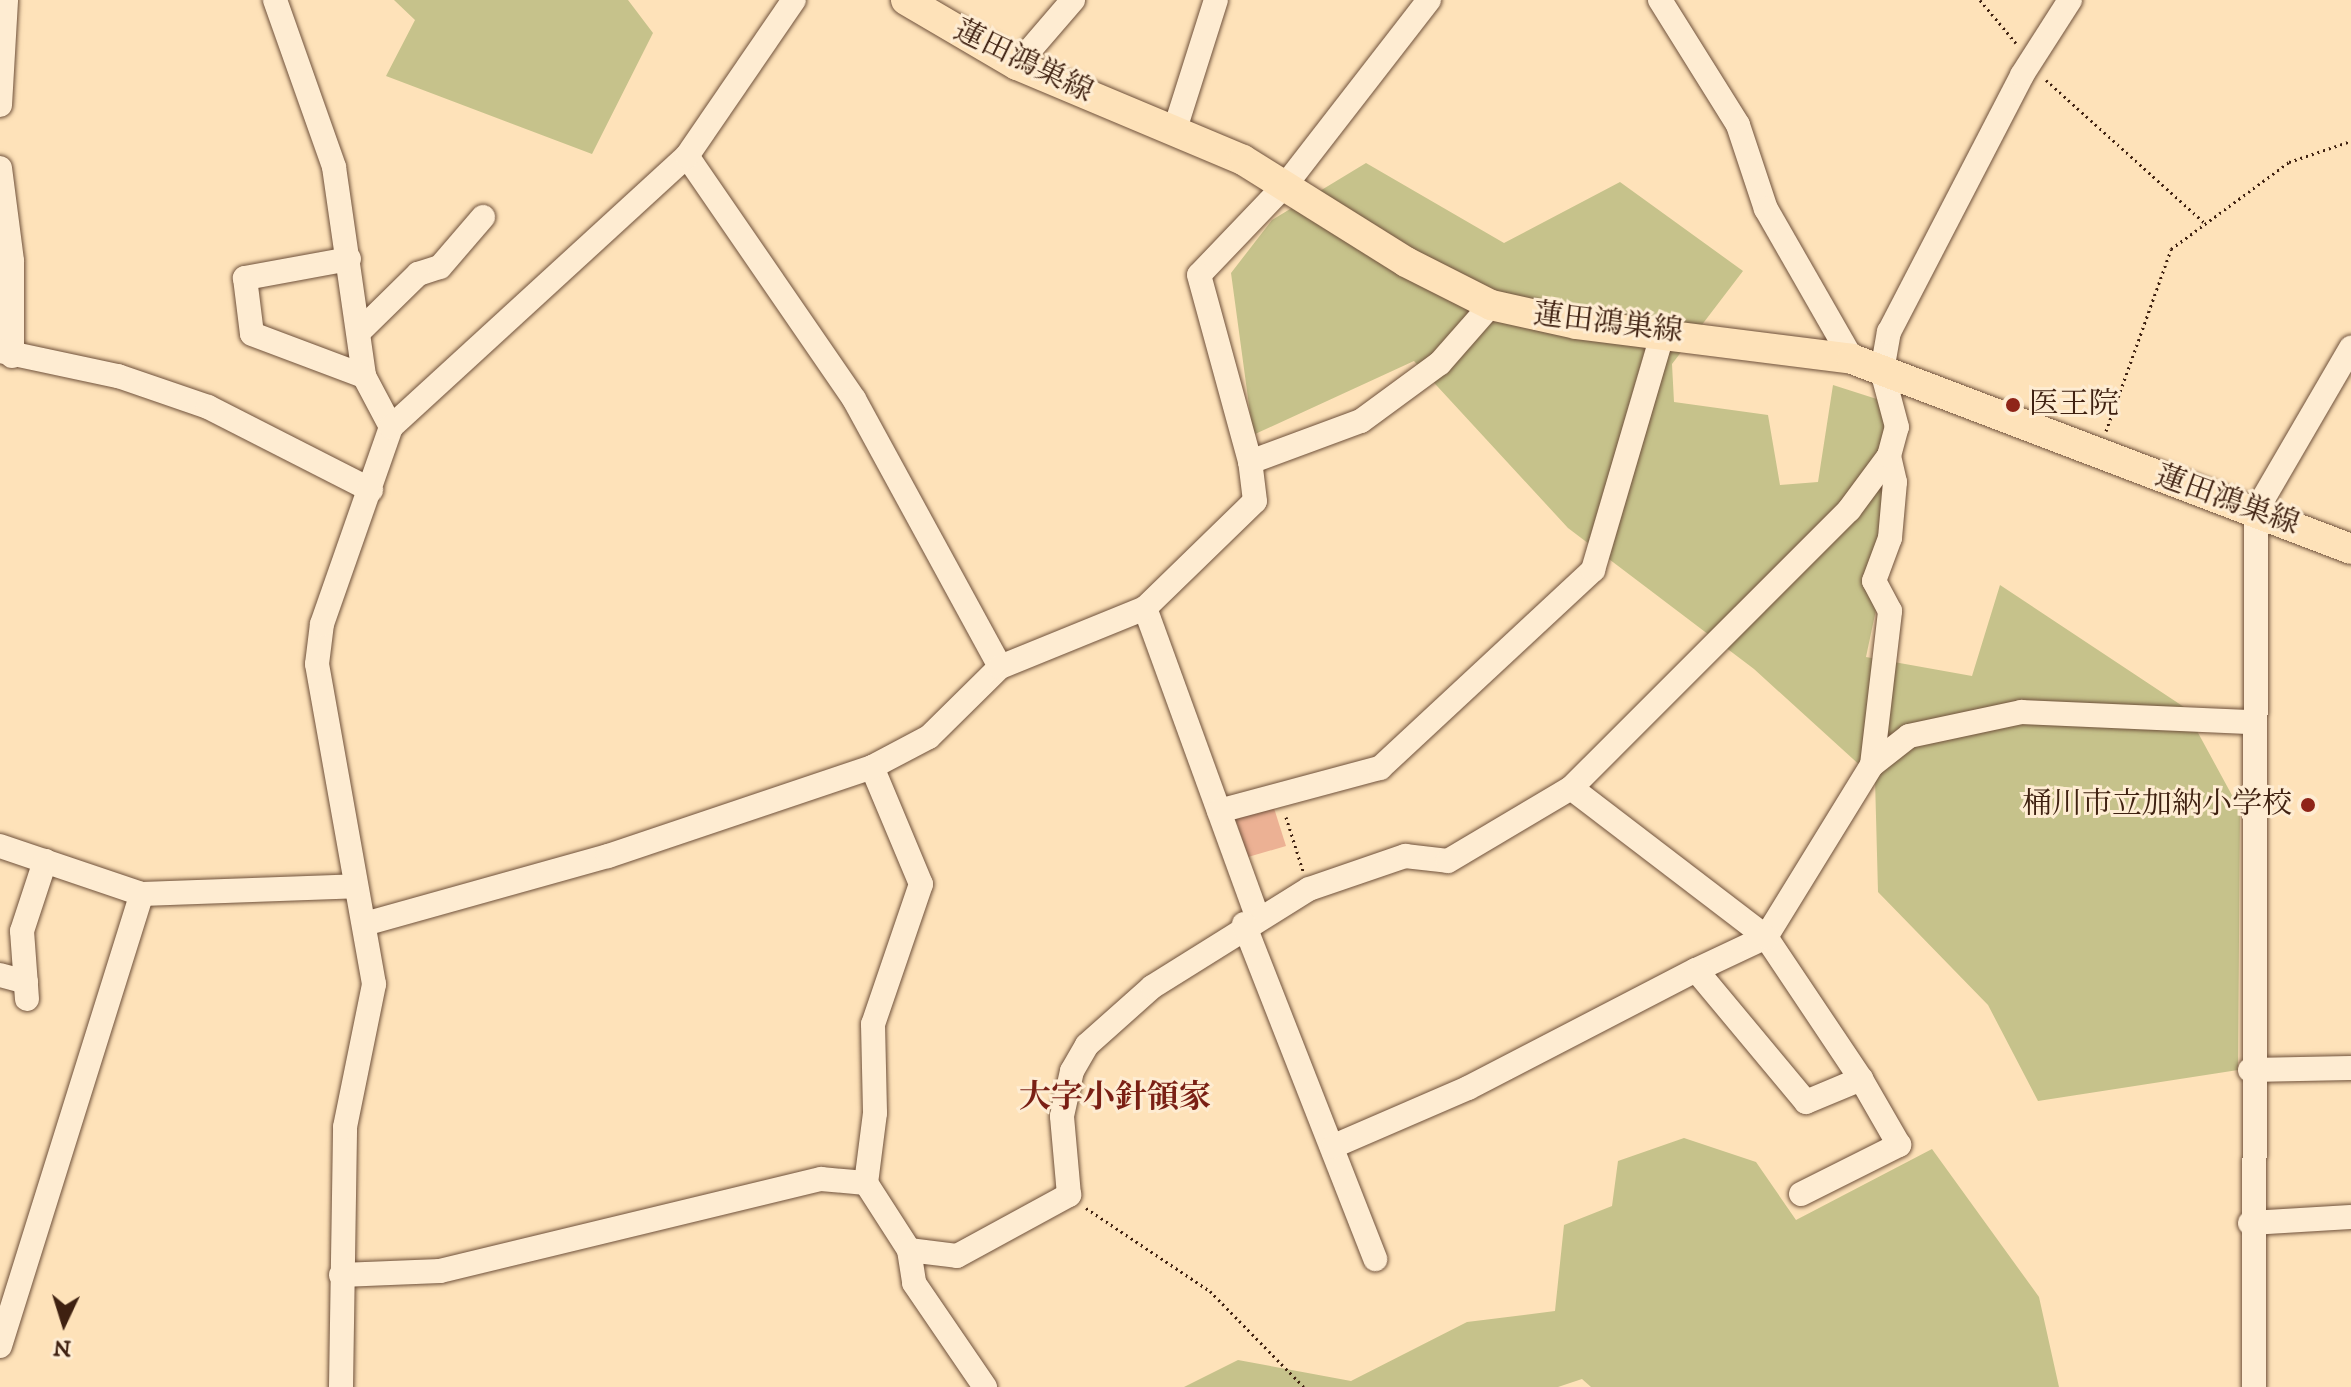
<!DOCTYPE html>
<meta charset="utf-8">
<style>
body{margin:0}
#map{position:relative;width:2351px;height:1387px;overflow:hidden;background:#fee2b9;font-family:"IM FELL DW Pica","Noto Serif JP",serif}
div>[style]{position:absolute}
[style*='--x']{left:calc(var(--x)*1px);top:calc(var(--y)*1px);width:calc(var(--w)*1px);rotate:calc(var(--a)*1deg)}
.green>*{inset:0;background:#c6c28b}
.building>*{inset:0;background:#ecb194}
.path>*{height:3px;margin-top:-1.5px;transform-origin:0;background:repeating-linear-gradient(90deg,#3f2111 0 2px,transparent 0 6px)}
.roads{filter:drop-shadow(0 0 2px #6f513b) drop-shadow(0 0 2px #6f513b)}
.minor>*{height:24px;margin:-12px;padding:0 12px;transform-origin:12px;border-radius:12px;background:#feecd2}
.major>*{height:30px;margin:-15px;padding:0 15px;transform-origin:15px;border-radius:15px;background:#fee2b9}
.dots>*{width:22px;height:22px;translate:-50% -50%;box-sizing:border-box;border:4px solid #feecd2;border-radius:50%}
span{translate:-50% -50%;white-space:nowrap;text-align:center;line-height:1.15;-webkit-text-stroke:6px #feecd2;paint-order:stroke}
.street-label{font-size:30px;color:#3f2111}
.poi-label{font-size:30px;color:#3f2111}
.left{translate:0 -50%;text-align:left}
.right{translate:-100% -50%;text-align:right}
.neighbourhood-label{font-size:32px;color:#7a1f14;font-weight:700}
.north{position:absolute;left:24px;top:1283px;width:80px;height:80px;-webkit-text-stroke:6px #feecd2;paint-order:stroke;rotate:184deg;font-size:22px;font-weight:700;line-height:32px;text-align:center;color:#3f2111}
.north::after{content:'';display:block;margin:auto;width:28px;height:36px;background:#3f2111;clip-path:polygon(50% 0,100% 100%,50% 72%,0 100%)}
</style>
<div id="map">
<div class="green">
<i style="clip-path:polygon(394px 0,628px 0,653px 33px,592px 154px,386px 76px,415px 20px)"></i>
<i style="clip-path:polygon(1366px 163px,1504px 243px,1620px 182px,1743px 271px,1672px 364px,1674px 402px,1768px 415px,1780px 485px,1818px 482px,1833px 385px,1883px 401px,1904px 478px,1866px 657px,1972px 676px,2000px 585px,2184px 707px,2240px 810px,2238px 1070px,2038px 1101px,1988px 1005px,1878px 892px,1875px 779px,1754px 669px,1568px 528px,1414px 361px,1253px 435px,1231px 273px,1272px 220px)"></i>
<i style="clip-path:polygon(1684px 1138px,1756px 1162px,1796px 1220px,1932px 1149px,2039px 1297px,2059px 1387px,1591px 1387px,1582px 1379px,1558px 1387px,1184px 1387px,1238px 1360px,1351px 1381px,1467px 1322px,1555px 1311px,1564px 1225px,1612px 1206px,1618px 1161px)"></i>
</div>
<div class="building">
<i style="clip-path:polygon(1273px 805px,1286px 846px,1248px 857px,1235px 817px)"></i>
</div>
<div class="path">
<i style="--x:1980;--y:0;--w:56;--a:50.1"></i>
<i style="--x:2046;--y:80;--w:215;--a:42"></i>
<i style="--x:2106;--y:431;--w:193;--a:-70.3"></i>
<i style="--x:2171;--y:249;--w:147;--a:-36.4"></i>
<i style="--x:2289;--y:162;--w:65;--a:-18.7"></i>
<i style="--x:1286;--y:817;--w:57;--a:72.5"></i>
<i style="--x:1086;--y:1208;--w:149;--a:33.8"></i>
<i style="--x:1210;--y:1291;--w:134;--a:45.6"></i>
</div>
<div class="roads">
<div class="minor">
<i style="--x:275;--y:0;--w:177;--a:70.5"></i>
<i style="--x:334;--y:167;--w:211;--a:81.8"></i>
<i style="--x:364;--y:376;--w:58;--a:62.1"></i>
<i style="--x:1429;--y:0;--w:232;--a:127.8"></i>
<i style="--x:1287;--y:183;--w:127;--a:133.7"></i>
<i style="--x:1199;--y:275;--w:194;--a:74.7"></i>
<i style="--x:1250;--y:462;--w:118;--a:-20.3"></i>
<i style="--x:1361;--y:421;--w:98;--a:-36.3"></i>
<i style="--x:1440;--y:363;--w:77;--a:-48.7"></i>
<i style="--x:1660;--y:0;--w:147;--a:58"></i>
<i style="--x:1738;--y:125;--w:89;--a:71.6"></i>
<i style="--x:1766;--y:209;--w:173;--a:60.2"></i>
<i style="--x:1017;--y:65;--w:86;--a:-49.3"></i>
<i style="--x:0;--y:105;--w:105;--a:-86.7"></i>
<i style="--x:1175;--y:129;--w:135;--a:-72.4"></i>
<i style="--x:687;--y:156;--w:295;--a:55.5"></i>
<i style="--x:854;--y:399;--w:305;--a:61.4"></i>
<i style="--x:0;--y:168;--w:94;--a:82.6"></i>
<i style="--x:12;--y:261;--w:95;--a:90"></i>
<i style="--x:349;--y:259;--w:106;--a:169.6"></i>
<i style="--x:245;--y:278;--w:56;--a:82.9"></i>
<i style="--x:252;--y:334;--w:120;--a:20.6"></i>
<i style="--x:359;--y:332;--w:83;--a:-44.5"></i>
<i style="--x:418;--y:274;--w:23;--a:-18"></i>
<i style="--x:440;--y:267;--w:66;--a:-49.3"></i>
<i style="--x:0;--y:351;--w:121;--a:12"></i>
<i style="--x:118;--y:376;--w:95;--a:19"></i>
<i style="--x:208;--y:407;--w:183;--a:27"></i>
<i style="--x:1145;--y:608;--w:327;--a:70"></i>
<i style="--x:1872;--y:765;--w:155;--a:-83.3"></i>
<i style="--x:1890;--y:611;--w:34;--a:-118"></i>
<i style="--x:1874;--y:581;--w:46;--a:-69.6"></i>
<i style="--x:1890;--y:538;--w:56;--a:-84.9"></i>
<i style="--x:1895;--y:482;--w:27;--a:-103"></i>
<i style="--x:872;--y:767;--w:127;--a:67.3"></i>
<i style="--x:921;--y:884;--w:148;--a:108.9"></i>
<i style="--x:873;--y:1024;--w:89;--a:88.7"></i>
<i style="--x:875;--y:1113;--w:71;--a:97.3"></i>
<i style="--x:866;--y:1183;--w:80;--a:57.3"></i>
<i style="--x:909;--y:1250;--w:48;--a:7.1"></i>
<i style="--x:957;--y:1256;--w:128;--a:-28.6"></i>
<i style="--x:1069;--y:1195;--w:79;--a:-95.1"></i>
<i style="--x:1062;--y:1116;--w:46;--a:-77.5"></i>
<i style="--x:1072;--y:1071;--w:30;--a:-60"></i>
<i style="--x:1087;--y:1045;--w:87;--a:-41.7"></i>
<i style="--x:1152;--y:987;--w:185;--a:-32"></i>
<i style="--x:1309;--y:889;--w:102;--a:-19"></i>
<i style="--x:1405;--y:856;--w:43;--a:6.6"></i>
<i style="--x:1448;--y:861;--w:143;--a:-30.7"></i>
<i style="--x:1571;--y:788;--w:393;--a:-45"></i>
<i style="--x:1849;--y:510;--w:67;--a:-53.5"></i>
<i style="--x:1889;--y:456;--w:30;--a:-75"></i>
<i style="--x:1897;--y:427;--w:58;--a:-105"></i>
<i style="--x:1882;--y:371;--w:40;--a:-80"></i>
<i style="--x:1889;--y:332;--w:289;--a:-62.6"></i>
<i style="--x:2022;--y:75;--w:89;--a:-57.4"></i>
<i style="--x:1219;--y:811;--w:167;--a:-15"></i>
<i style="--x:1380;--y:768;--w:291;--a:-42.9"></i>
<i style="--x:1593;--y:570;--w:248;--a:-73.6"></i>
<i style="--x:0;--y:846;--w:150;--a:18.7"></i>
<i style="--x:142;--y:894;--w:214;--a:-2.1"></i>
<i style="--x:368;--y:923;--w:249;--a:-15.6"></i>
<i style="--x:608;--y:856;--w:279;--a:-18.6"></i>
<i style="--x:872;--y:767;--w:64;--a:-27.8"></i>
<i style="--x:929;--y:737;--w:100;--a:-44.6"></i>
<i style="--x:1000;--y:667;--w:157;--a:-22.1"></i>
<i style="--x:1145;--y:608;--w:153;--a:-44.2"></i>
<i style="--x:1255;--y:501;--w:39;--a:-97"></i>
<i style="--x:1244;--y:924;--w:360;--a:68.6"></i>
<i style="--x:1696;--y:970;--w:77;--a:-25.2"></i>
<i style="--x:1766;--y:937;--w:202;--a:-58.4"></i>
<i style="--x:1872;--y:765;--w:47;--a:-38.1"></i>
<i style="--x:1909;--y:736;--w:115;--a:-12.1"></i>
<i style="--x:2021;--y:712;--w:233;--a:2.5"></i>
<i style="--x:0;--y:975;--w:27;--a:15"></i>
<i style="--x:27;--y:999;--w:68;--a:-94.2"></i>
<i style="--x:22;--y:931;--w:74;--a:-71.8"></i>
<i style="--x:2250;--y:1070;--w:101;--a:-1.1"></i>
<i style="--x:1334;--y:1146;--w:146;--a:-23.4"></i>
<i style="--x:1468;--y:1088;--w:257;--a:-27.4"></i>
<i style="--x:1696;--y:970;--w:172;--a:50.2"></i>
<i style="--x:1806;--y:1102;--w:60;--a:-22.7"></i>
<i style="--x:1861;--y:1079;--w:171;--a:-123.8"></i>
<i style="--x:1766;--y:937;--w:245;--a:-142.6"></i>
<i style="--x:1801;--y:1194;--w:110;--a:-26.6"></i>
<i style="--x:1899;--y:1145;--w:76;--a:-119.9"></i>
<i style="--x:2250;--y:1223;--w:101;--a:-3.4"></i>
<i style="--x:909;--y:1250;--w:33;--a:81"></i>
<i style="--x:914;--y:1283;--w:126;--a:55.7"></i>
<i style="--x:341;--y:1275;--w:99;--a:-2.3"></i>
<i style="--x:440;--y:1271;--w:392;--a:-13.6"></i>
<i style="--x:821;--y:1179;--w:45;--a:5.1"></i>
<i style="--x:0;--y:1346;--w:474;--a:-72.6"></i>
<i style="--x:341;--y:1387;--w:260;--a:-89.1"></i>
<i style="--x:345;--y:1127;--w:146;--a:-78.5"></i>
<i style="--x:374;--y:984;--w:325;--a:-100.1"></i>
<i style="--x:317;--y:664;--w:40;--a:-82.9"></i>
<i style="--x:322;--y:624;--w:209;--a:-70.7"></i>
<i style="--x:391;--y:427;--w:401;--a:-42.5"></i>
<i style="--x:687;--y:156;--w:189;--a:-55.6"></i>
<i style="--x:2254;--y:1387;--w:876;--a:-89.87"></i>
<i style="--x:2256;--y:511;--w:189;--a:-59.8"></i>
</div>
<div class="major">
<i style="--x:906;--y:0;--w:129;--a:30.4"></i>
<i style="--x:1017;--y:65;--w:245;--a:22.8"></i>
<i style="--x:1243;--y:160;--w:192;--a:32"></i>
<i style="--x:1406;--y:262;--w:95;--a:26.8"></i>
<i style="--x:1491;--y:305;--w:87;--a:12.6"></i>
<i style="--x:1576;--y:324;--w:278;--a:7.2"></i>
<i style="--x:1852;--y:359;--w:534;--a:20.84"></i>
</div>
</div>
<div class="dots">
<i style="left:2013px;top:405px;background:#8f2418"></i>
<i style="left:2308px;top:805px;background:#8f2418"></i>
</div>
<div class="street-label">
<span style="left:1023px;top:62px;rotate:26deg">蓮田鴻巣線</span>
<span style="left:1608px;top:324px;rotate:7deg">蓮田鴻巣線</span>
<span style="left:2227px;top:501px;rotate:20deg">蓮田鴻巣線</span>
</div>
<div class="poi-label">
<span class="left" style="left:2029px;top:405px">医王院</span>
<span class="right" style="left:2292px;top:805px">桶川市立加納小学校</span>
</div>
<div class="neighbourhood-label">
<span style="left:1115px;top:1098px">大字小針領家</span>
</div>
<div class="north">N</div>
</div>
